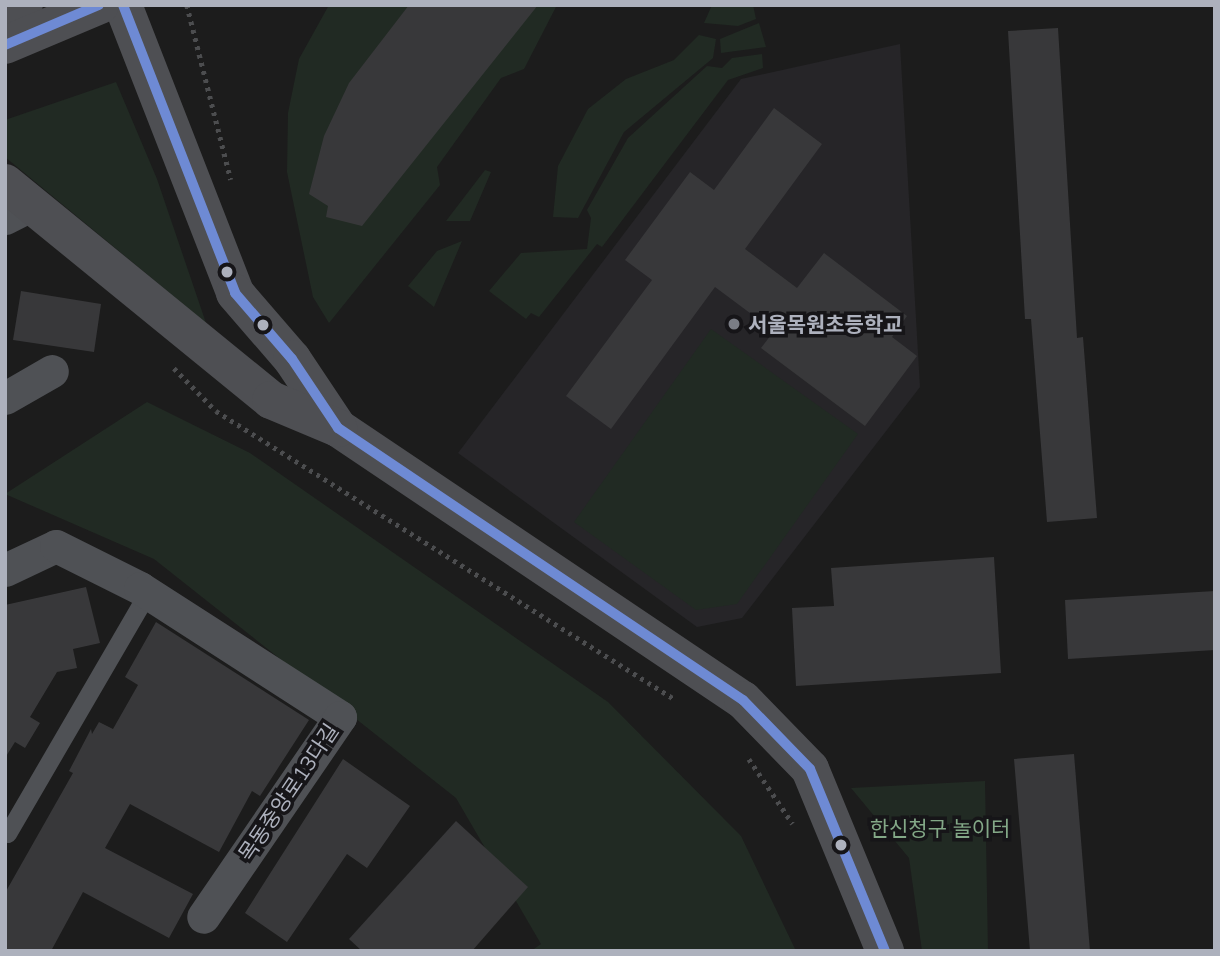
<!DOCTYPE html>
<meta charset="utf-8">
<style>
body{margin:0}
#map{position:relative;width:1220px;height:956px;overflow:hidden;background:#1c1c1c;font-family:Mulish,"Noto Sans KR",sans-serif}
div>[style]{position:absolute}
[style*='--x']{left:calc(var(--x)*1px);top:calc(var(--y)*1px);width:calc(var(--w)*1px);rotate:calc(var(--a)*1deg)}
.built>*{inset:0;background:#262528}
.green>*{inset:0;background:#212a23}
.building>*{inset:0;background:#38383a}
.path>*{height:4.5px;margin-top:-2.25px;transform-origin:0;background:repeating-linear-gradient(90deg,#4c4d4f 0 3.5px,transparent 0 8.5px)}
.lane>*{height:18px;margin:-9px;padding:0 9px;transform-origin:9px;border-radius:9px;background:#4f5155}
.street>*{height:33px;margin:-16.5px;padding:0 16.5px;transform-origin:16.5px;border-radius:16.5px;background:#4f5155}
.secondary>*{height:38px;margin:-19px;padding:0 19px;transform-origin:19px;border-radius:19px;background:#4e4f53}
.bus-1>*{height:10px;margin:-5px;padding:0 5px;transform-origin:5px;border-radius:5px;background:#6e8ad4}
.dots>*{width:19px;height:19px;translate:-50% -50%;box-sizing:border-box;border:4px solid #161518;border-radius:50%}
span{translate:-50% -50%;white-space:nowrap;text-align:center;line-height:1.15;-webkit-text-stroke:7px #161518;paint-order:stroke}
.poi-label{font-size:21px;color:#adb1bd;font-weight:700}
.left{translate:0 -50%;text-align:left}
.street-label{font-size:21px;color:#adb1bd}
.park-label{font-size:21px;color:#83a887}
.frame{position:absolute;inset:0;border:7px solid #adb1bd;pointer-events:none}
</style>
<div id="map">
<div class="built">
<i style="clip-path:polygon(900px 44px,920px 387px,742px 618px,697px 627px,458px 453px,741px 79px)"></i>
</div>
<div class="green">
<i style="clip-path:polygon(329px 5px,557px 5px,524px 69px,501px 78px,437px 167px,440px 185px,329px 323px,313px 297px,287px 172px,288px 113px,299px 59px)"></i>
<i style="clip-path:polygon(712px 5px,753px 5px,756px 19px,738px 26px,704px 23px)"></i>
<i style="clip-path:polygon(759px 23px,766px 47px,721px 53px,720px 39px)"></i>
<i style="clip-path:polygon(699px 35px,716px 39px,713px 58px,624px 132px,578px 218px,553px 217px,558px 166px,588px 109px,626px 79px,674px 60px)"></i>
<i style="clip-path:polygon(762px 54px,763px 68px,728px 80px,602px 247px,597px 244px,539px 317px,531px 313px,526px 319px,489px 291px,521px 253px,587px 249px,591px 218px,587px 210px,628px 138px,707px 66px,722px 68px,732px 58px)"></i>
<i style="clip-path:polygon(116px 82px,157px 179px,206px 323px,5px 157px,5px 120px)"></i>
<i style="clip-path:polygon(485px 170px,491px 172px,470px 221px,446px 221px)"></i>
<i style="clip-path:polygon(462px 241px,434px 307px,408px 286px,437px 251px)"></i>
<i style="clip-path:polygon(711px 329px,858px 434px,737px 604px,696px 610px,574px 522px)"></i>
<i style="clip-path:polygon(147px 402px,250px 453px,608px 702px,741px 836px,796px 951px,531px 951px,541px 944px,456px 798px,154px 559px,5px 494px)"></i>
<i style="clip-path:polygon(985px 781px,988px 951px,922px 951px,909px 858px,851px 788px)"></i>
</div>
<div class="building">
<i style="clip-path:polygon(409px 5px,538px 5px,362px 226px,326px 217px,328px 206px,309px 194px,324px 136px,349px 83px)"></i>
<i style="clip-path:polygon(1058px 28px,1077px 338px,1083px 337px,1097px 518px,1047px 522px,1031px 319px,1025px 319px,1008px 31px)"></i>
<i style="clip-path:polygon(774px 108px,822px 144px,745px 249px,797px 288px,824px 253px,907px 316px,892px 337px,917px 356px,865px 426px,761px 348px,774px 331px,715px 287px,611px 429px,566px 396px,652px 280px,625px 260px,690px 172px,714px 190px)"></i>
<i style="clip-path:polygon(21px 291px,101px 304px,94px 352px,13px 340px)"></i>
<i style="clip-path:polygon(994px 557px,1001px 673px,796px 686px,792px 608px,834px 606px,831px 568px)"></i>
<i style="clip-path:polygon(86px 587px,100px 643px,73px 649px,77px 668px,57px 672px,30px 717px,40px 723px,25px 748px,15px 742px,5px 758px,5px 605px)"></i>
<i style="clip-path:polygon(1215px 591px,1215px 650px,1068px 659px,1065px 600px)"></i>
<i style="clip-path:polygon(156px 622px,309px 720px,260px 796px,252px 791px,219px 852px,130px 804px,105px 848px,193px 894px,169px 938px,83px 892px,51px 951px,5px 951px,5px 893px,73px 773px,69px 771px,91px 729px,92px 734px,99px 722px,113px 729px,138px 685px,125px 677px)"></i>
<i style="clip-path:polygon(1074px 754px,1090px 951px,1030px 951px,1014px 759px)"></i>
<i style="clip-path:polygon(343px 759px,410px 806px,367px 868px,347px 854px,287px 942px,245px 913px)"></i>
<i style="clip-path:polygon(456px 821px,528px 887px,472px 951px,362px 951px,349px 939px)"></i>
</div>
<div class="path">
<i style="--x:187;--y:5;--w:180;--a:75.9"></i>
<i style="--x:174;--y:368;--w:60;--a:45.7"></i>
<i style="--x:216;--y:411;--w:543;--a:32.14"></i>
<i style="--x:749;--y:759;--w:78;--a:55.9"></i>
</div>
<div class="lane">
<i style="--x:8;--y:834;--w:279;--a:-59.8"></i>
</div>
<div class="street">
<i style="--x:5;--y:218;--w:31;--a:-27"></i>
<i style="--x:5;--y:398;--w:54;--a:-29.9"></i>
<i style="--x:5;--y:570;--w:56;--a:-25.2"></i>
<i style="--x:56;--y:546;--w:94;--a:26.6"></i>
<i style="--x:140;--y:588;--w:238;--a:32.8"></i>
<i style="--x:340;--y:717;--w:242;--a:124.4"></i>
</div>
<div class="secondary">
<i style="--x:123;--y:5;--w:309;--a:68.7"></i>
<i style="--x:235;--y:293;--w:87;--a:49.2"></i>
<i style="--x:292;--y:359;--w:83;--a:56.3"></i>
<i style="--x:338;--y:428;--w:488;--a:33.9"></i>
<i style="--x:743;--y:700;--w:96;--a:45.8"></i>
<i style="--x:810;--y:769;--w:197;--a:67.6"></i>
<i style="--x:5;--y:12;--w:20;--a:-20"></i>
<i style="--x:5;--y:45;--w:103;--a:-22.8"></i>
<i style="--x:5;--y:183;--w:343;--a:39.2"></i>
<i style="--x:271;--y:400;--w:73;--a:22.7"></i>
</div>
<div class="bus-1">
<i style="--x:123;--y:5;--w:309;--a:68.7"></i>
<i style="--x:235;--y:293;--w:87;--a:49.2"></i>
<i style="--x:292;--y:359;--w:83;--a:56.3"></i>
<i style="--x:338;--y:428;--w:488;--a:33.9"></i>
<i style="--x:743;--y:700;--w:96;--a:45.8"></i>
<i style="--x:810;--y:769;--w:197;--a:67.6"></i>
<i style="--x:5;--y:45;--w:102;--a:-23.1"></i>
</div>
<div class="dots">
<i style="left:227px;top:272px;background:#adb1bd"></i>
<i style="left:734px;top:324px;background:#7a7d85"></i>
<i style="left:263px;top:325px;background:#adb1bd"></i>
<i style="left:841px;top:845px;background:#adb1bd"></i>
</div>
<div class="poi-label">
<span class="left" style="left:748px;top:324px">서울목원초등학교</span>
</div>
<div class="street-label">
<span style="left:288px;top:792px;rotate:-56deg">목동중앙로13다길</span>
</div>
<div class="park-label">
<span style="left:940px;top:828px">한신청구 놀이터</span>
</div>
<div class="frame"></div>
</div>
